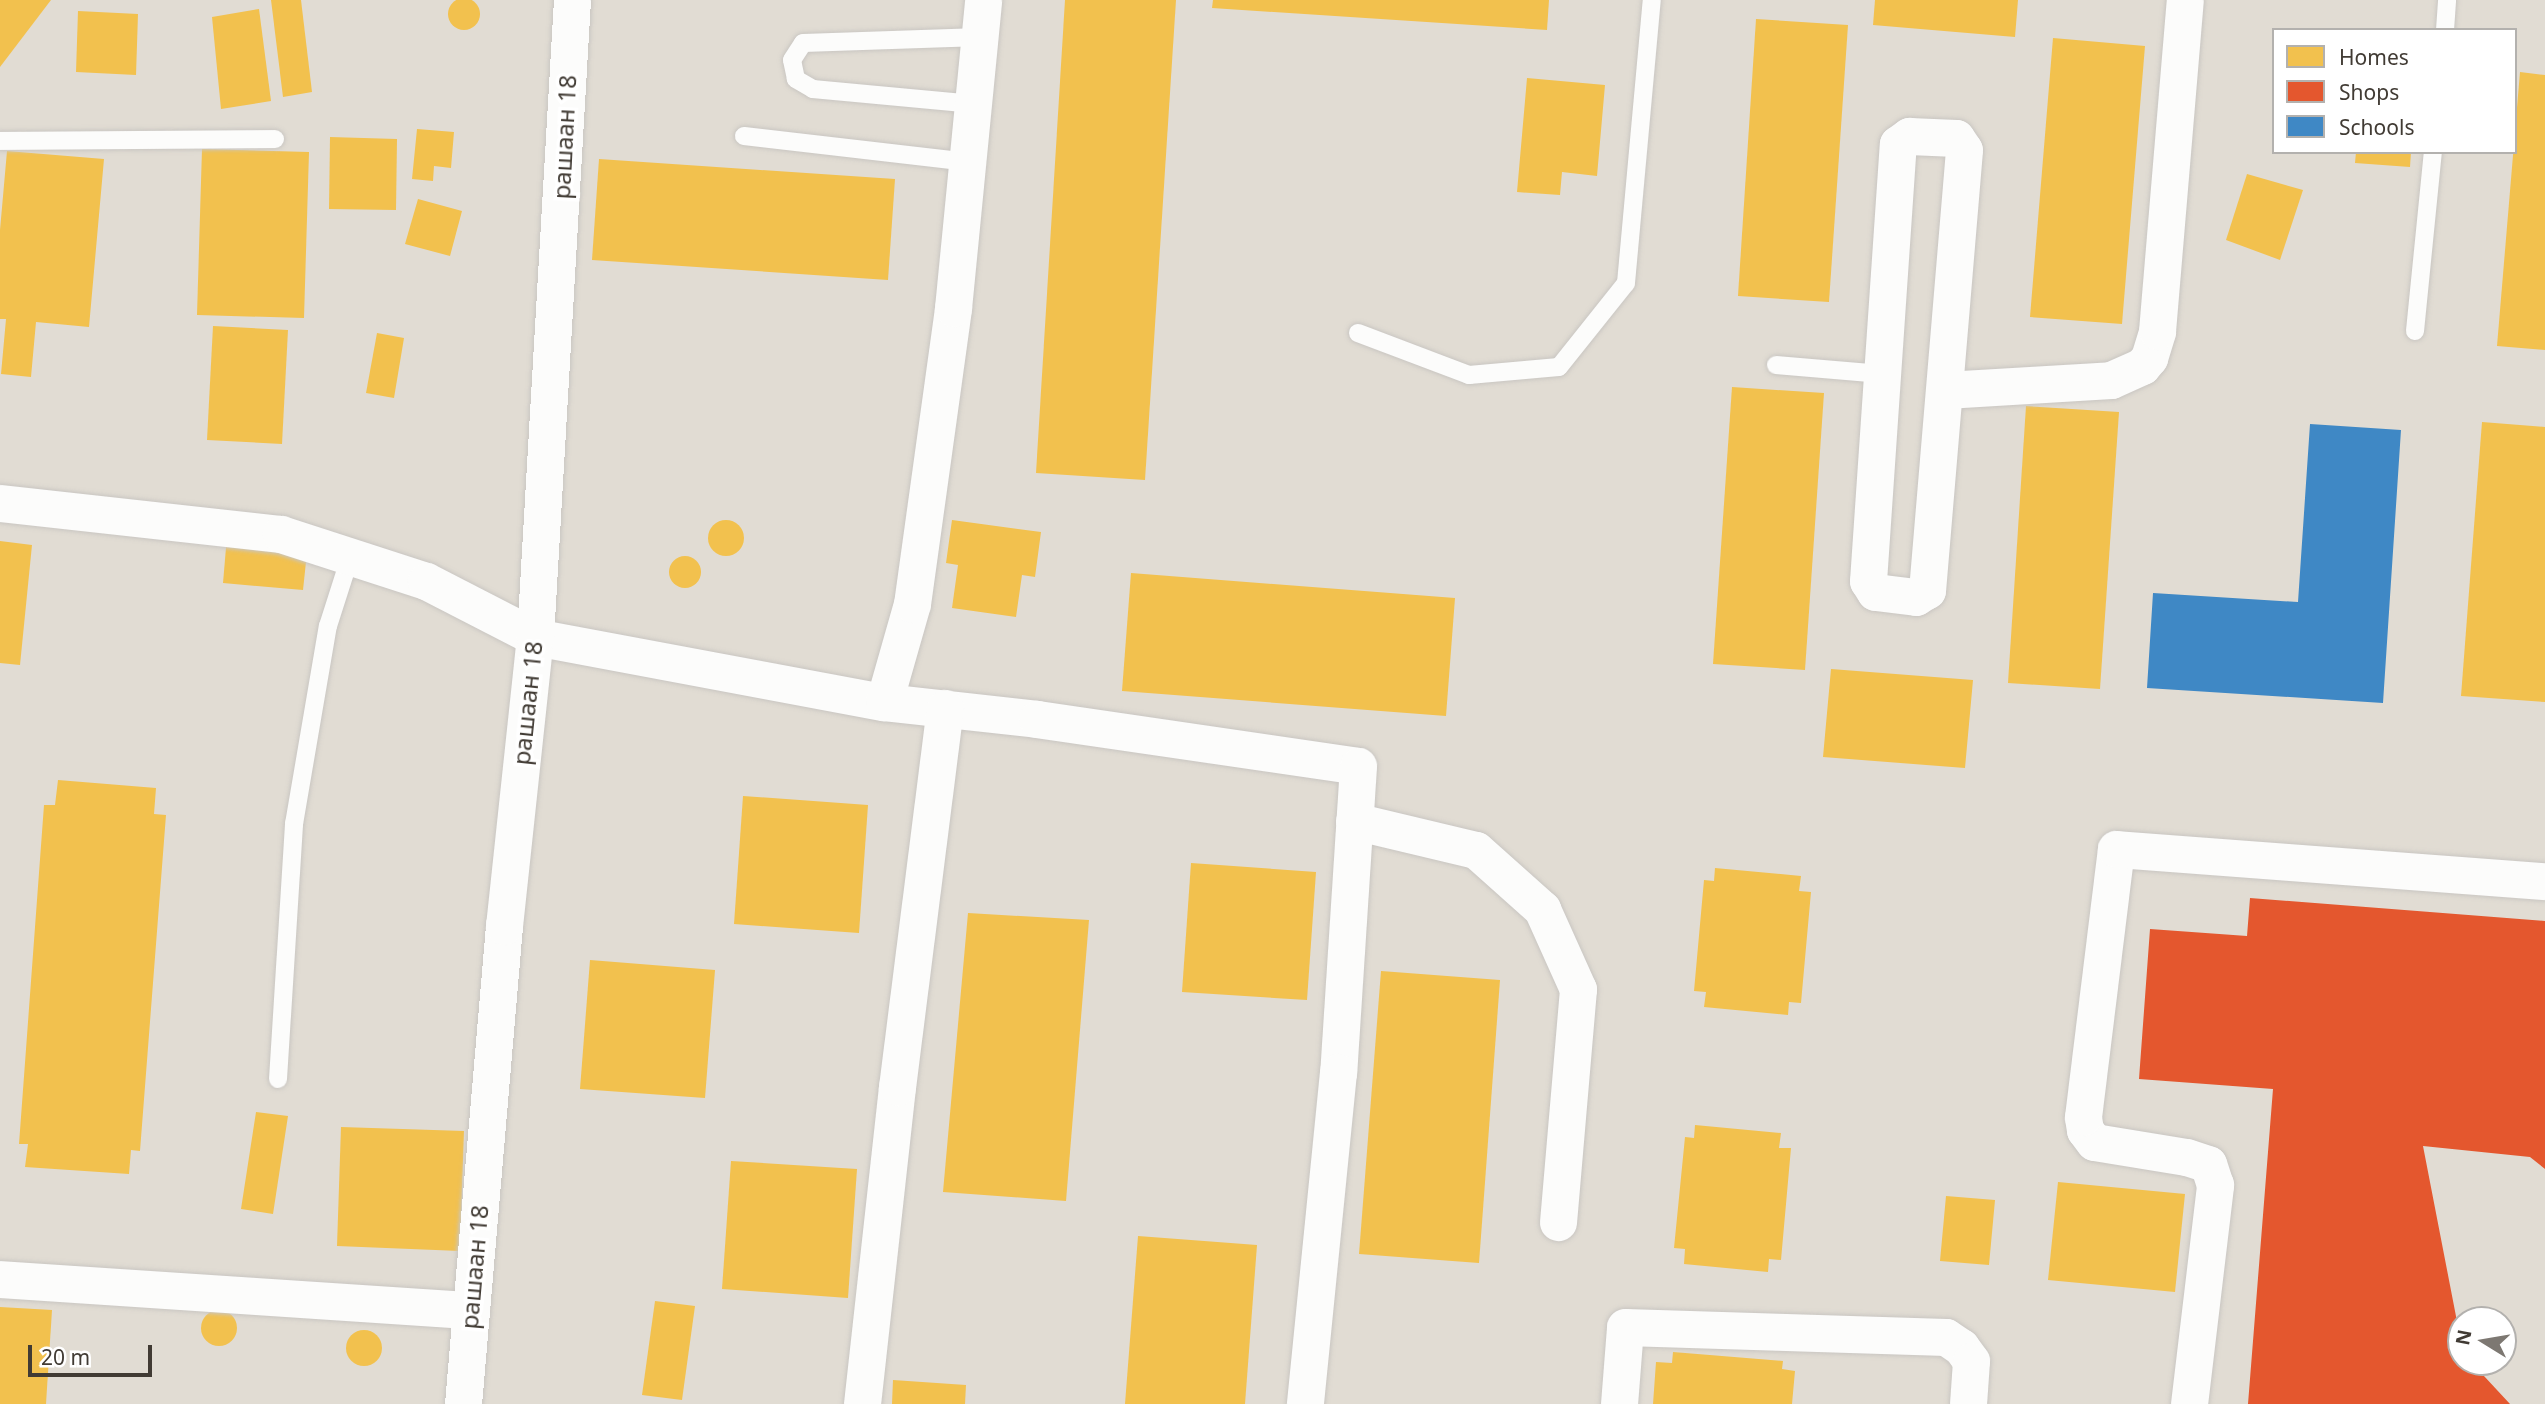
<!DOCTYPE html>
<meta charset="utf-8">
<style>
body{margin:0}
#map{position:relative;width:2545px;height:1404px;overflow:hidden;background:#edeae6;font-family:"Noto Sans",sans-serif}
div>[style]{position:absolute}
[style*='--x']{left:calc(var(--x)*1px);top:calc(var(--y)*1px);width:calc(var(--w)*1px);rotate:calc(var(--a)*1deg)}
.residential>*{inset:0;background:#e1dcd3}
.homes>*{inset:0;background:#f2c14e}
.round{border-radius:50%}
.shops>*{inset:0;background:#e4572e}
.schools>*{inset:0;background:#3f88c5}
.roads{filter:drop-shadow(0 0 2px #c9c6c2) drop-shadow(0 0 2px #c9c6c2)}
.service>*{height:18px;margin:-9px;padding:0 9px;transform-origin:9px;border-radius:9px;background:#fcfcfb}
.minor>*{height:37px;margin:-18.5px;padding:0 18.5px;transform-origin:18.5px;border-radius:18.5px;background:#fcfcfb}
span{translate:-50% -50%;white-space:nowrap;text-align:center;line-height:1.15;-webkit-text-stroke:7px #fff;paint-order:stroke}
.street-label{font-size:24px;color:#413b34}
.legend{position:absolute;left:2272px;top:28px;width:245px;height:126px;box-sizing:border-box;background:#fff;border:2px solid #b3b1ae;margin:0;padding:9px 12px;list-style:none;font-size:21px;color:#413b34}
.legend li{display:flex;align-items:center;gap:14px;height:35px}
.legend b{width:35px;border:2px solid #b3b1ae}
.north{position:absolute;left:2447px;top:1306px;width:70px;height:70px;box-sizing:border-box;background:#fff;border:2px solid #b3b1ae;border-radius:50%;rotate:281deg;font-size:19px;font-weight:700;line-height:28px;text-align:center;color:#413b34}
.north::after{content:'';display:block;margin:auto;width:24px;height:32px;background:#7d7872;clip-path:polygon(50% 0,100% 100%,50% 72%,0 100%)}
.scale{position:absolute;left:28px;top:1345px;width:124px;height:32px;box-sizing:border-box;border:4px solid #413b34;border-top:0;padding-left:9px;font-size:21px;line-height:24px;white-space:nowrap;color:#413b34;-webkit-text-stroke:5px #fff;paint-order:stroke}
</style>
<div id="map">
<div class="residential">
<i style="clip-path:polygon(evenodd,0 0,2545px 0,2545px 1404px,0 1404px,0 0,2274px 30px,2515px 30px,2515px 152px,2274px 152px,2274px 30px,0 0,2461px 1320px,2503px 1320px,2503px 1362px,2461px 1362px,2461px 1320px)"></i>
</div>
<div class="homes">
<i class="round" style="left:448px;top:-2px;width:32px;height:32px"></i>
<i style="clip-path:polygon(0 0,51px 0,0 67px)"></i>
<i style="clip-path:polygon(271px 0,301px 0,312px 92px,283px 97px)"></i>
<i style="clip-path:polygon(1065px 0,1176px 0,1145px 480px,1036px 473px)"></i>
<i style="clip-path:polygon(1213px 0,1549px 0,1547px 30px,1212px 8px)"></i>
<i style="clip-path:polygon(1875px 0,2018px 0,2015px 37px,1873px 25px)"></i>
<i style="clip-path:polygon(259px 9px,271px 101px,221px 109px,212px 17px)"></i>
<i style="clip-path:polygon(78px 11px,138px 14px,136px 75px,76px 72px)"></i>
<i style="clip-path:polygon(1756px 19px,1848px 25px,1829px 302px,1738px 296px)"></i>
<i style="clip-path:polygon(2053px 38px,2145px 46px,2122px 324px,2030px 317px)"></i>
<i style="clip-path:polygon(2520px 72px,2545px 75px,2545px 350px,2497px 346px)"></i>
<i style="clip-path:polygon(1527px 78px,1605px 85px,1597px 176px,1562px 172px,1560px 195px,1517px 192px)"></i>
<i style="clip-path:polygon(417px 129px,454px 132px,451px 168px,434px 166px,433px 181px,412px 179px)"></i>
<i style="clip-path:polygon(330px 137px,397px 139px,396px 210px,329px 209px)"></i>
<i style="clip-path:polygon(202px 149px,309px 152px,304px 318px,197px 315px)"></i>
<i style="clip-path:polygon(7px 151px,104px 159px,89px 327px,36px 322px,31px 377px,1px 374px,6px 319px,0 319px,0 230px)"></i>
<i style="clip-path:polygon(2356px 152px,2411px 152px,2410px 167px,2355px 163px)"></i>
<i style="clip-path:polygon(599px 159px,895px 179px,888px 280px,592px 260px)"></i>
<i style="clip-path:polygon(2247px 174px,2303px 190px,2280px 260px,2226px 240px)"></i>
<i style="clip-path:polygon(418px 199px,462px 211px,450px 256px,405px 244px)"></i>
<i style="clip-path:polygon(213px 326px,288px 330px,282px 444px,207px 440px)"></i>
<i style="clip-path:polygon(377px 333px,404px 338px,394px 398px,366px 393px)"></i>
<i style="clip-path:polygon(1732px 387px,1824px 393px,1805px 670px,1713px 664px)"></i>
<i style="clip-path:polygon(2026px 406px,2119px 412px,2100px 689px,2008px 683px)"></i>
<i style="clip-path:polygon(2482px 422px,2545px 427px,2545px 702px,2461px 696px)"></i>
<i style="clip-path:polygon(952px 520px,1041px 532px,1035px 577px,1022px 575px,1016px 617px,952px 608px,958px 565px,946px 563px)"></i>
<i class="round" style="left:708px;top:520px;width:36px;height:36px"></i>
<i style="clip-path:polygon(227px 536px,308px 543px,303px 590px,223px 583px)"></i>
<i style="clip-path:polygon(0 541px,32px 545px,20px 665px,0 663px)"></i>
<i class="round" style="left:669px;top:556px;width:32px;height:32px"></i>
<i style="clip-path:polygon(1131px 573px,1455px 598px,1446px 716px,1122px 691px)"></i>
<i style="clip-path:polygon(1831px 669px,1973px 680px,1965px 768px,1823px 757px)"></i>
<i style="clip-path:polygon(58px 780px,156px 788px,154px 814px,166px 815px,140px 1151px,131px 1150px,129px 1174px,25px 1167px,28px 1144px,19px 1144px,44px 805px,55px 805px)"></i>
<i style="clip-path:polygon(743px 796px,868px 805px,859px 933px,734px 924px)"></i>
<i style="clip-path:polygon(1191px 863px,1316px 872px,1307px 1000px,1182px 992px)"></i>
<i style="clip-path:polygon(1715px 868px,1801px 876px,1799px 891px,1811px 892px,1801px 1003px,1789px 1002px,1788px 1015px,1704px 1007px,1706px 992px,1694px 991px,1704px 880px,1714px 881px)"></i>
<i style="clip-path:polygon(968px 913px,1089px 920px,1066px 1201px,943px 1192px)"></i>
<i style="clip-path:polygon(590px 960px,715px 970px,705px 1098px,580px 1089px)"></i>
<i style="clip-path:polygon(1381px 971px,1500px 980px,1479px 1263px,1359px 1254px)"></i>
<i style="clip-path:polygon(256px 1112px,288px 1116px,273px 1214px,241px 1209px)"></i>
<i style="clip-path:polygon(1695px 1125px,1781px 1133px,1779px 1148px,1791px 1148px,1781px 1260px,1769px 1259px,1768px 1272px,1684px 1264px,1685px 1249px,1674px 1248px,1685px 1137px,1694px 1138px)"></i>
<i style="clip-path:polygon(341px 1127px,464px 1131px,460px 1251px,337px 1246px)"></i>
<i style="clip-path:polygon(731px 1161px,857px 1169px,848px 1298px,722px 1289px)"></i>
<i style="clip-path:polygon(2058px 1182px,2185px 1194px,2175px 1292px,2048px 1280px)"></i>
<i style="clip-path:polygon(1946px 1196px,1995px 1200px,1989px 1265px,1940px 1261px)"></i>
<i style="clip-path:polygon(1138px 1236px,1257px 1245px,1245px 1404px,1125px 1404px)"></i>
<i style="clip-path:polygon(655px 1301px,695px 1306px,682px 1400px,642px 1395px)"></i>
<i style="clip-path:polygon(0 1307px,52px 1310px,46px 1404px,0 1404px)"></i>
<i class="round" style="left:201px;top:1310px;width:36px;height:36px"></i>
<i class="round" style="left:346px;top:1330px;width:36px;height:36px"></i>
<i style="clip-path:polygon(1673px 1352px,1783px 1361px,1782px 1369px,1795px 1371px,1792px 1404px,1653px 1404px,1656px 1362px,1672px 1363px)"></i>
<i style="clip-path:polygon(893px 1380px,966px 1385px,965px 1404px,892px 1404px)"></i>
</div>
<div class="shops">
<i style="clip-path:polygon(2250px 898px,2545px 921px,2545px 1169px,2530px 1157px,2423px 1146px,2461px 1342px,2461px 1362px,2471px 1362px,2510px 1404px,2248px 1404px,2273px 1089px,2139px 1079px,2150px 929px,2247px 936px)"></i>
</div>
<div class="schools">
<i style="clip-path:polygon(2310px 424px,2401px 430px,2383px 703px,2147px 688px,2153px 593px,2298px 602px)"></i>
</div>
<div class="roads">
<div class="service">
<i style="--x:2445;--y:30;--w:30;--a:-86"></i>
<i style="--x:974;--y:104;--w:162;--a:-174.7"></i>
<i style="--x:813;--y:89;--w:20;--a:-150"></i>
<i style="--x:796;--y:79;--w:19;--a:-102"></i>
<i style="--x:792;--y:60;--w:20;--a:-57"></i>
<i style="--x:803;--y:43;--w:178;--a:-1.9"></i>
<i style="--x:744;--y:136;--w:226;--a:6.6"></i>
<i style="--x:0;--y:141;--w:275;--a:-0.4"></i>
<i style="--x:2415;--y:331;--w:180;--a:-84.3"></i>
<i style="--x:1358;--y:333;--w:119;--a:20.7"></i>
<i style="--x:1469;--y:375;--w:90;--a:-5.1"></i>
<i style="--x:1559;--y:367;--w:107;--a:-51.4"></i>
<i style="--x:1626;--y:283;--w:284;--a:-84.8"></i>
<i style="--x:1776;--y:365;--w:106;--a:4.9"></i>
<i style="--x:278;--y:1079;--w:256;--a:-86.4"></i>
<i style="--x:294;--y:824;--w:201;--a:-80.3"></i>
<i style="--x:328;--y:626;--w:72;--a:-72.3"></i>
</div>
<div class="minor">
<i style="--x:1909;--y:136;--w:47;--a:2.4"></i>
<i style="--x:1956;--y:138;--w:14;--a:56"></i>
<i style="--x:1964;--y:150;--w:442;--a:94.8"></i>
<i style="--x:1927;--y:590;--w:13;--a:148"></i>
<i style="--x:1916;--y:597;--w:41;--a:-173"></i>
<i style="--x:1875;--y:592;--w:13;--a:-122"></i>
<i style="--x:1868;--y:581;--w:438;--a:-86.1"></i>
<i style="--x:1898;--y:144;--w:14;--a:-36"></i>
<i style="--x:1945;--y:390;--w:166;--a:-3.4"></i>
<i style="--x:2111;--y:380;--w:34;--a:-24"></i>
<i style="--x:2142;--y:366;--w:11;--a:-49"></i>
<i style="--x:2149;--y:358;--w:28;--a:-73"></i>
<i style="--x:2157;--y:331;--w:332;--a:-85.2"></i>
<i style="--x:0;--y:503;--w:283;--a:6.3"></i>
<i style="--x:281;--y:534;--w:152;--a:18"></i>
<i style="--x:426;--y:581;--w:123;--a:27.2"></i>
<i style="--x:535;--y:637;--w:355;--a:10.6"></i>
<i style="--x:884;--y:702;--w:154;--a:6.3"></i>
<i style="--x:1037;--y:719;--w:324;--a:8.3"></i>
<i style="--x:1358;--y:766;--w:307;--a:93.7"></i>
<i style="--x:1338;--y:1072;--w:334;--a:95.7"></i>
<i style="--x:884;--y:702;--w:102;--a:-74.1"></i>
<i style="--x:912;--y:604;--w:299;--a:-82.1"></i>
<i style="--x:953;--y:308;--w:309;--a:-84.4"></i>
<i style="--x:1354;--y:821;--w:125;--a:13.4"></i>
<i style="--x:1476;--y:850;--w:89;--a:41.8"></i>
<i style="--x:1542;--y:909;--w:88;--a:65.8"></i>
<i style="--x:1578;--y:989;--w:234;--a:94.9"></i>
<i style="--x:0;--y:1279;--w:472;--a:3.8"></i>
<i style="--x:463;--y:1404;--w:480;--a:-85.1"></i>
<i style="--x:504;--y:926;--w:291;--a:-83.9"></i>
<i style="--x:535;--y:637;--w:638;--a:-86.68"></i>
<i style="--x:862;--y:1404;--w:319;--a:-83.7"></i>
<i style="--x:897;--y:1087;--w:382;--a:-82.8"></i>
<i style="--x:1619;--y:1404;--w:77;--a:-85.5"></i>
<i style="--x:1625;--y:1327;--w:321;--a:1.8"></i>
<i style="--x:1946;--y:1337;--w:18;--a:34"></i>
<i style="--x:1961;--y:1347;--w:17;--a:54"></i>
<i style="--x:1971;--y:1361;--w:43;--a:94"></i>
<i style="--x:2189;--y:1404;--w:221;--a:-83.2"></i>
<i style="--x:2215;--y:1185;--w:22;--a:-108"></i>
<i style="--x:2208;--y:1164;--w:23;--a:-162"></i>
<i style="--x:2186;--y:1157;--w:93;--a:-170.7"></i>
<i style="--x:2094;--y:1142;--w:15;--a:-127"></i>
<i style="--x:2085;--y:1130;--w:13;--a:-99"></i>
<i style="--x:2083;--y:1117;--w:270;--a:-83"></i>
<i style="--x:2116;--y:849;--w:430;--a:4.3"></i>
</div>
</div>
<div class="street-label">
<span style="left:564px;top:137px;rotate:-87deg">рашаан 18</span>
<span style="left:527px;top:703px;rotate:-84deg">рашаан 18</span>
<span style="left:474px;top:1267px;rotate:-85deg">рашаан 18</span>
</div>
<ul class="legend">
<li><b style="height:19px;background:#f2c14e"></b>Homes</li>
<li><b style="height:19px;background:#e4572e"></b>Shops</li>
<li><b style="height:19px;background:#3f88c5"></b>Schools</li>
</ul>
<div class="north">N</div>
<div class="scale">20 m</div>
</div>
